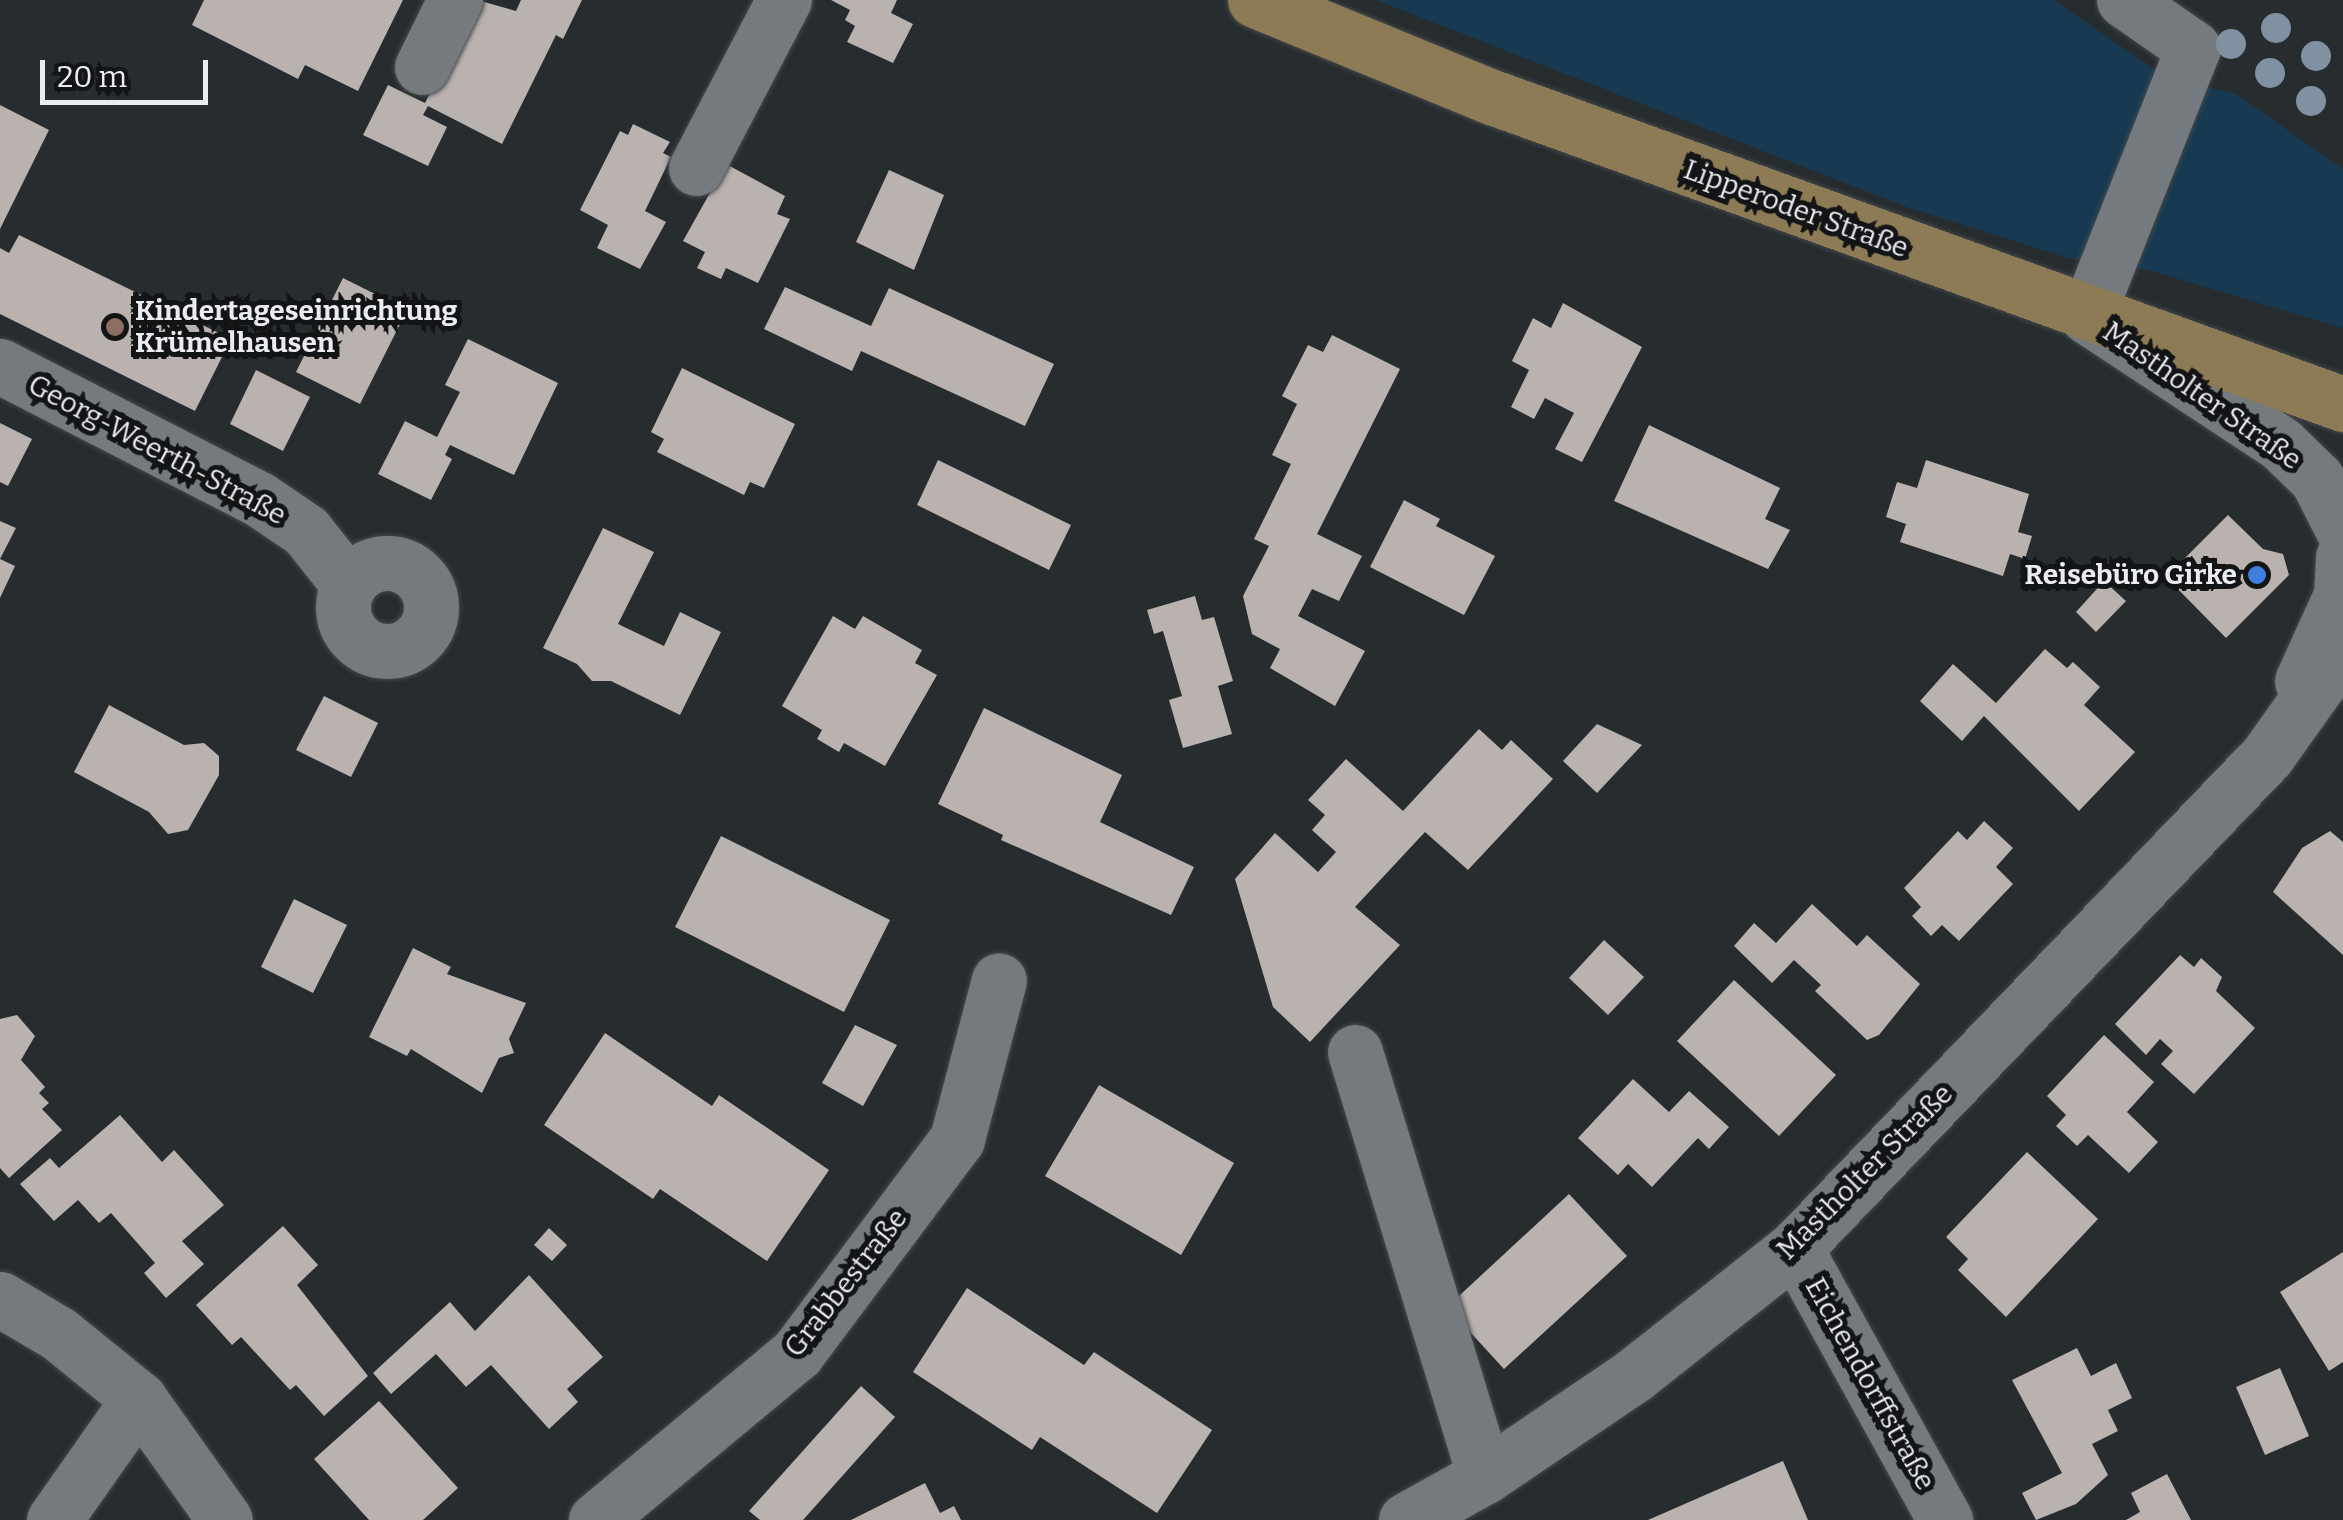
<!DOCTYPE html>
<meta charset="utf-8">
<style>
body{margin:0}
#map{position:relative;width:2343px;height:1520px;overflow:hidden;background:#272c2f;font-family:Bitter,serif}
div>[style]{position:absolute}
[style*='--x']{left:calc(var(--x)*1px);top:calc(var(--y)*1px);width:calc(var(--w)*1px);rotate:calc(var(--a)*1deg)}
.green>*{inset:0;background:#173a52}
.building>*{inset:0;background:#b9b2af}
.roads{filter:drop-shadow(0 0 2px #44484b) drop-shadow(0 0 2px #44484b)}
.minor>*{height:55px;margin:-27.5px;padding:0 27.5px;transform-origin:27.5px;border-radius:27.5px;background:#757a7e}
.minor>.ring{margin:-27.5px;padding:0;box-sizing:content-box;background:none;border:55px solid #757a7e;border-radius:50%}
.major>*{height:55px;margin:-27.5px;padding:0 27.5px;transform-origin:27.5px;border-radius:27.5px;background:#8d7b56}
.trees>*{width:30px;height:30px;margin:-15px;border-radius:50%;background:#8092a1}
.dots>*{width:28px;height:28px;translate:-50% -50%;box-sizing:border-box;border:5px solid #121415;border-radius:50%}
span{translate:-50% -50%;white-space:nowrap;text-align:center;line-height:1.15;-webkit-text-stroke:10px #121415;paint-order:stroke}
.street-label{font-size:28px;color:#eaedef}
.poi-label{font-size:28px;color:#eaedef;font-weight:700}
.left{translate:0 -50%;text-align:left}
.right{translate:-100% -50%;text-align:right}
.scale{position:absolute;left:40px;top:60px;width:168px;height:45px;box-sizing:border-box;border:5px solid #eaedef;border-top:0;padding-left:12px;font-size:30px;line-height:35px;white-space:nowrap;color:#eaedef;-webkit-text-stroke:8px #121415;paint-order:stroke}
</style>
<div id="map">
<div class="green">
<i style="clip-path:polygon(1376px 0,2054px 0,2162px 75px,2236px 94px,2343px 169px,2343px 328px,2152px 271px,2071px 259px,1907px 207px)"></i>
</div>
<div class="building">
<i style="clip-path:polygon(204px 0,403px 0,358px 91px,305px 65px,298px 79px,192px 25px)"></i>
<i style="clip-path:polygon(477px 0,516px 11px,521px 0,582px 0,563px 39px,556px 35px,502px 144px,428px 106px,423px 115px,447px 127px,428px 166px,363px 135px,388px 85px,425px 103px)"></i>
<i style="clip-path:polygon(831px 0,897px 0,891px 13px,913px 24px,893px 63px,847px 42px,855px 26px,845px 20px,850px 10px)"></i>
<i style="clip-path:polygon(0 105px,49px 130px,0 229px)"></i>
<i style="clip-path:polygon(633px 124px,670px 142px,663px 153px,671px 157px,645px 211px,666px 222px,640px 269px,597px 248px,608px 225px,580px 210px,620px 131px,628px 135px)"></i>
<i style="clip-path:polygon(726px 164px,785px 196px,777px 214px,790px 219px,758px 283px,726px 268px,721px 279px,697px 268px,705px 252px,683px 241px)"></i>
<i style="clip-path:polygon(889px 170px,944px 195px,914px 270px,856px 242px)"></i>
<i style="clip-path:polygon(19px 235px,231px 339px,195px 411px,0 314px,0 248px,9px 253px)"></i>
<i style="clip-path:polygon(343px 278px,407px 310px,360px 404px,296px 372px)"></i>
<i style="clip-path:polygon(785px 287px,871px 326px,889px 288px,1054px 364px,1025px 426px,861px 351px,852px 371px,764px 329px)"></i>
<i style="clip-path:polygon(1563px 303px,1642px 347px,1582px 462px,1555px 449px,1574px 413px,1545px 398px,1534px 419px,1511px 407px,1529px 370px,1512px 361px,1533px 318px,1551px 328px)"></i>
<i style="clip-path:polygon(1332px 335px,1400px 369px,1317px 534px,1362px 556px,1339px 601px,1312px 589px,1298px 616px,1365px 651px,1335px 706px,1270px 668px,1280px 649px,1252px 634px,1243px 596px,1269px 546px,1254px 539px,1291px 464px,1272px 455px,1297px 404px,1282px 396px,1308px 345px,1323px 352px)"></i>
<i style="clip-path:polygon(468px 339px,558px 383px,514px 475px,450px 445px,445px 455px,452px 459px,431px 500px,378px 474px,405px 421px,437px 437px,460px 392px,445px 385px)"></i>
<i style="clip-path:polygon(682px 368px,795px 424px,764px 488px,750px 482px,744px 495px,657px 452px,664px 439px,651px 432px)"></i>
<i style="clip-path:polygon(256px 370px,310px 397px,283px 451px,230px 424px)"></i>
<i style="clip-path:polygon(0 423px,32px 439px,8px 486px,0 482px)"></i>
<i style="clip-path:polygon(1649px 425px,1780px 488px,1765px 519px,1790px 530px,1768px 569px,1614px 501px)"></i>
<i style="clip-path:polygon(938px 460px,1071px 525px,1049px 570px,917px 505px)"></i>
<i style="clip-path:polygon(1926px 460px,2029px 494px,2018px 532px,2032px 536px,2025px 559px,2010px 554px,2003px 576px,1900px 542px,1906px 524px,1886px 517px,1897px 482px,1917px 488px)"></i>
<i style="clip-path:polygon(1404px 500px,1440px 519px,1436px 526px,1495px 556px,1464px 615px,1370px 567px)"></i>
<i style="clip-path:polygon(2228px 515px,2263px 549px,2283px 554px,2289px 575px,2226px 638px,2166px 577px)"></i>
<i style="clip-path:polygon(0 521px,16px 528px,0 559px,15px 566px,0 598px)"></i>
<i style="clip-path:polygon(603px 528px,654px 552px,618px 624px,664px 646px,680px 612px,721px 632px,680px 715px,611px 681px,592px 681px,577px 664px,543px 648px)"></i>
<i style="clip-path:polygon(2104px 581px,2126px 601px,2096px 632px,2076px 612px)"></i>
<i style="clip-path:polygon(1195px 596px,1202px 620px,1214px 617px,1233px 681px,1218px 686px,1232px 734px,1183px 748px,1169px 700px,1182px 696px,1163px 631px,1154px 634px,1147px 610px)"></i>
<i style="clip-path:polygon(833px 616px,855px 629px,863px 616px,922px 650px,915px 663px,937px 675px,885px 766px,844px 743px,839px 752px,817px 739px,822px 730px,782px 706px)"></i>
<i style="clip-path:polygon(2045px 649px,2067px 668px,2073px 662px,2100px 687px,2084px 705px,2135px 752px,2079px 811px,1984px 716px,1962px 741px,1920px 701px,1953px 664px,1996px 703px)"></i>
<i style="clip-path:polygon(324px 696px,378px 723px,351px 777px,296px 750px)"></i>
<i style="clip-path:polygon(109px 705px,184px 745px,204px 743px,219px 756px,219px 775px,188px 830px,168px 834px,149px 812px,74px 772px)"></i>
<i style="clip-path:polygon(984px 708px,1122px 775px,1100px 822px,1194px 867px,1171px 915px,1001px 840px,1003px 835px,938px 804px)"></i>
<i style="clip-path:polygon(1597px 724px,1642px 745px,1597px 793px,1563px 761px)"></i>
<i style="clip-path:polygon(1479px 729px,1502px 750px,1511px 740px,1553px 779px,1468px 870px,1425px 832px,1355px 907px,1400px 945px,1310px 1042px,1273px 1007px,1235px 879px,1275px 833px,1318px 872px,1336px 852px,1312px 830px,1325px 815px,1308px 800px,1346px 759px,1403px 811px)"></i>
<i style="clip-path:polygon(1984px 821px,2013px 848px,1996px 867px,2013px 884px,1959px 941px,1942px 925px,1931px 936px,1912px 916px,1921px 907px,1904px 888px,1958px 831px,1967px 840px)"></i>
<i style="clip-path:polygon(2330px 831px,2343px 842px,2343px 955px,2273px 892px,2302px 848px)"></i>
<i style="clip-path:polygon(721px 836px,890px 920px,844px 1012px,675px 927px)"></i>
<i style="clip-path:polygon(294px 899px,347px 925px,313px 993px,261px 967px)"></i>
<i style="clip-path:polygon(1812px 904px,1857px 946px,1867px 935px,1920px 984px,1879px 1035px,1867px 1040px,1815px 991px,1821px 985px,1794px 960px,1772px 983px,1734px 946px,1754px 923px,1776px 943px)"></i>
<i style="clip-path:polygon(1604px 940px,1644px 977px,1608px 1015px,1569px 978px)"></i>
<i style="clip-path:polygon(413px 948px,451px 967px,447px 974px,526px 1003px,509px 1039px,514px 1053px,499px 1058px,482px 1093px,411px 1049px,407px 1056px,369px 1037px)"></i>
<i style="clip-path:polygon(2180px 955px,2194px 967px,2201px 958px,2222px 977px,2216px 991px,2255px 1028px,2194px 1094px,2161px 1064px,2173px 1051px,2160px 1039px,2146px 1055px,2115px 1024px)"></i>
<i style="clip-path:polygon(1734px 980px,1836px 1075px,1779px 1136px,1677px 1041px)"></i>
<i style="clip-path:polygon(17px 1015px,35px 1036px,21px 1060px,45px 1087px,39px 1093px,49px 1103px,42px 1109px,62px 1130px,9px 1178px,0 1168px,0 1019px)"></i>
<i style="clip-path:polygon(855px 1025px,897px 1045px,863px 1106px,822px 1083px)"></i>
<i style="clip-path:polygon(605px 1033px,712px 1106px,719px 1095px,829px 1170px,767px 1261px,660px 1189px,653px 1199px,544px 1125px)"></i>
<i style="clip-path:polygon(2104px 1035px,2154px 1082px,2127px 1112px,2158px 1142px,2129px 1173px,2088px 1135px,2077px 1146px,2056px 1126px,2066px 1115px,2047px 1096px)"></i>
<i style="clip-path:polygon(1633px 1079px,1669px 1112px,1689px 1091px,1729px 1127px,1709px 1149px,1698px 1138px,1652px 1187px,1628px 1164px,1618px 1175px,1578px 1138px)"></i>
<i style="clip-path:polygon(1099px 1085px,1234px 1163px,1181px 1255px,1045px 1176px)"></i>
<i style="clip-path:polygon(120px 1115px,162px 1162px,174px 1150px,224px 1205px,182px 1241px,204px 1264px,166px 1298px,144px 1273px,155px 1263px,111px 1213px,99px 1223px,78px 1200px,54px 1221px,20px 1184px,50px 1158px,59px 1168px)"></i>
<i style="clip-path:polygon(2027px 1152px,2098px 1219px,2006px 1317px,1958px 1270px,1968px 1259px,1946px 1237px)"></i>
<i style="clip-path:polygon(1569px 1194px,1627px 1256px,1504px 1369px,1447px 1307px)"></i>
<i style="clip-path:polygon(283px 1226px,318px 1265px,297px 1285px,368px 1376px,324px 1416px,296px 1385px,290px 1390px,241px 1337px,232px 1345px,196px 1305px)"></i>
<i style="clip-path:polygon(549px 1228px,567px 1245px,552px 1261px,534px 1245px)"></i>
<i style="clip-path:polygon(2343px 1252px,2343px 1362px,2329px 1371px,2280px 1292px)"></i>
<i style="clip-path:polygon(529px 1275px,603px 1357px,567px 1389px,578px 1402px,549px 1429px,491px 1365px,466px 1387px,436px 1354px,391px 1394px,373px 1373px,450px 1302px,475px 1331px)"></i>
<i style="clip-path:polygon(967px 1288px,1084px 1365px,1094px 1352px,1212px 1430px,1157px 1513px,1040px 1437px,1032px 1450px,913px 1372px)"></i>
<i style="clip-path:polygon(2077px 1348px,2091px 1376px,2116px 1363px,2132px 1398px,2108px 1410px,2118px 1431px,2092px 1444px,2108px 1475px,2076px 1504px,2036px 1520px,2022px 1493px,2062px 1473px,2012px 1380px)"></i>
<i style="clip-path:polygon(2280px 1368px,2309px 1436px,2265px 1455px,2236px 1387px)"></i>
<i style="clip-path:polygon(861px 1386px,895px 1417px,803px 1520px,760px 1520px,749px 1511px)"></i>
<i style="clip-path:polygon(379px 1401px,458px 1488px,423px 1520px,369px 1520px,314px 1459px)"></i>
<i style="clip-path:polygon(1783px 1461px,1808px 1520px,1648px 1520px)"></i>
<i style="clip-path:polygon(2167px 1474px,2191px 1520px,2126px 1520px,2140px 1512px,2131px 1493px)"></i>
<i style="clip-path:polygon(925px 1483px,940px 1513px,954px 1506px,961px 1520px,851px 1520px)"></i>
</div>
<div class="roads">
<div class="minor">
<i style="--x:2124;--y:0;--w:84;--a:34.8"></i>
<i style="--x:2193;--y:48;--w:288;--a:111.6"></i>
<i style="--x:2087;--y:316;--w:232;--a:33.4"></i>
<i style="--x:2281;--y:444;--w:50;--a:44.2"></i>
<i style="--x:2317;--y:479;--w:57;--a:63"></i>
<i style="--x:422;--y:67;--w:75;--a:-63.8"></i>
<i style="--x:696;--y:168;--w:190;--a:-62.4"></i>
<i style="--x:0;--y:366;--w:291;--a:27.2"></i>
<i style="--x:259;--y:499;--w:57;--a:34.2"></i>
<i style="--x:306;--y:531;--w:69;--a:51.5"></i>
<i class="ring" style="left:343px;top:563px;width:33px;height:33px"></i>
<i style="--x:2302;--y:681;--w:94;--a:-65.6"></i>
<i style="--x:2341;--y:595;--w:38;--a:-87"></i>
<i style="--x:1355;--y:1052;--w:443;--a:73"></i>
<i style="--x:1795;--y:1248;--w:311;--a:61.1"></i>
<i style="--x:0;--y:1299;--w:69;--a:30.7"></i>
<i style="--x:59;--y:1334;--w:103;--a:39.1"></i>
<i style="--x:139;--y:1399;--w:148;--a:54.6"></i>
<i style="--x:54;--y:1520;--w:148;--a:-54.9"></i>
<i style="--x:596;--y:1520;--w:261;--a:-39.7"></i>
<i style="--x:797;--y:1353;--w:267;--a:-53.2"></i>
<i style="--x:957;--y:1139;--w:164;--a:-75.2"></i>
<i style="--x:1406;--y:1520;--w:90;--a:-29.1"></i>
<i style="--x:1485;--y:1476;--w:180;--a:-34.1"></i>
<i style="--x:1634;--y:1375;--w:205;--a:-38.3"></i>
<i style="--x:1795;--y:1248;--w:682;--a:-46.19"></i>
<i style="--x:2267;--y:756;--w:131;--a:-54.6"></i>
</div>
<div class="major">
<i style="--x:1255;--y:0;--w:256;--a:22.3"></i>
<i style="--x:1492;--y:97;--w:905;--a:19.84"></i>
</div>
</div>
<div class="trees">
<i style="left:2276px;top:28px"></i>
<i style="left:2231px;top:44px"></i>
<i style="left:2316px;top:56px"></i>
<i style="left:2270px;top:73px"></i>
<i style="left:2311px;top:101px"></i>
</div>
<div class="dots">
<i style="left:115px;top:327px;background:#8d6e63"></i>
<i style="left:2257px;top:575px;background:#3f7fe0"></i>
</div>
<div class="street-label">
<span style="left:1796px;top:209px;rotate:20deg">Lipperoder Straße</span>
<span style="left:2202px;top:396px;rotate:35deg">Mastholter Straße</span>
<span style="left:157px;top:450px;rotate:28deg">Georg-Weerth-Straße</span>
<span style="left:1865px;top:1172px;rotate:-45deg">Mastholter Straße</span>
<span style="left:846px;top:1283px;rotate:-52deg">Grabbestraße</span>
<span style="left:1870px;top:1384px;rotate:61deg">Eichendorffstraße</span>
</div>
<div class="poi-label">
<span class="left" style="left:135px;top:327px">Kindertageseinrichtung<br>Krümelhausen</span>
<span class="right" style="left:2237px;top:575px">Reisebüro Girke</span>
</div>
<div class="scale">20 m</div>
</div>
